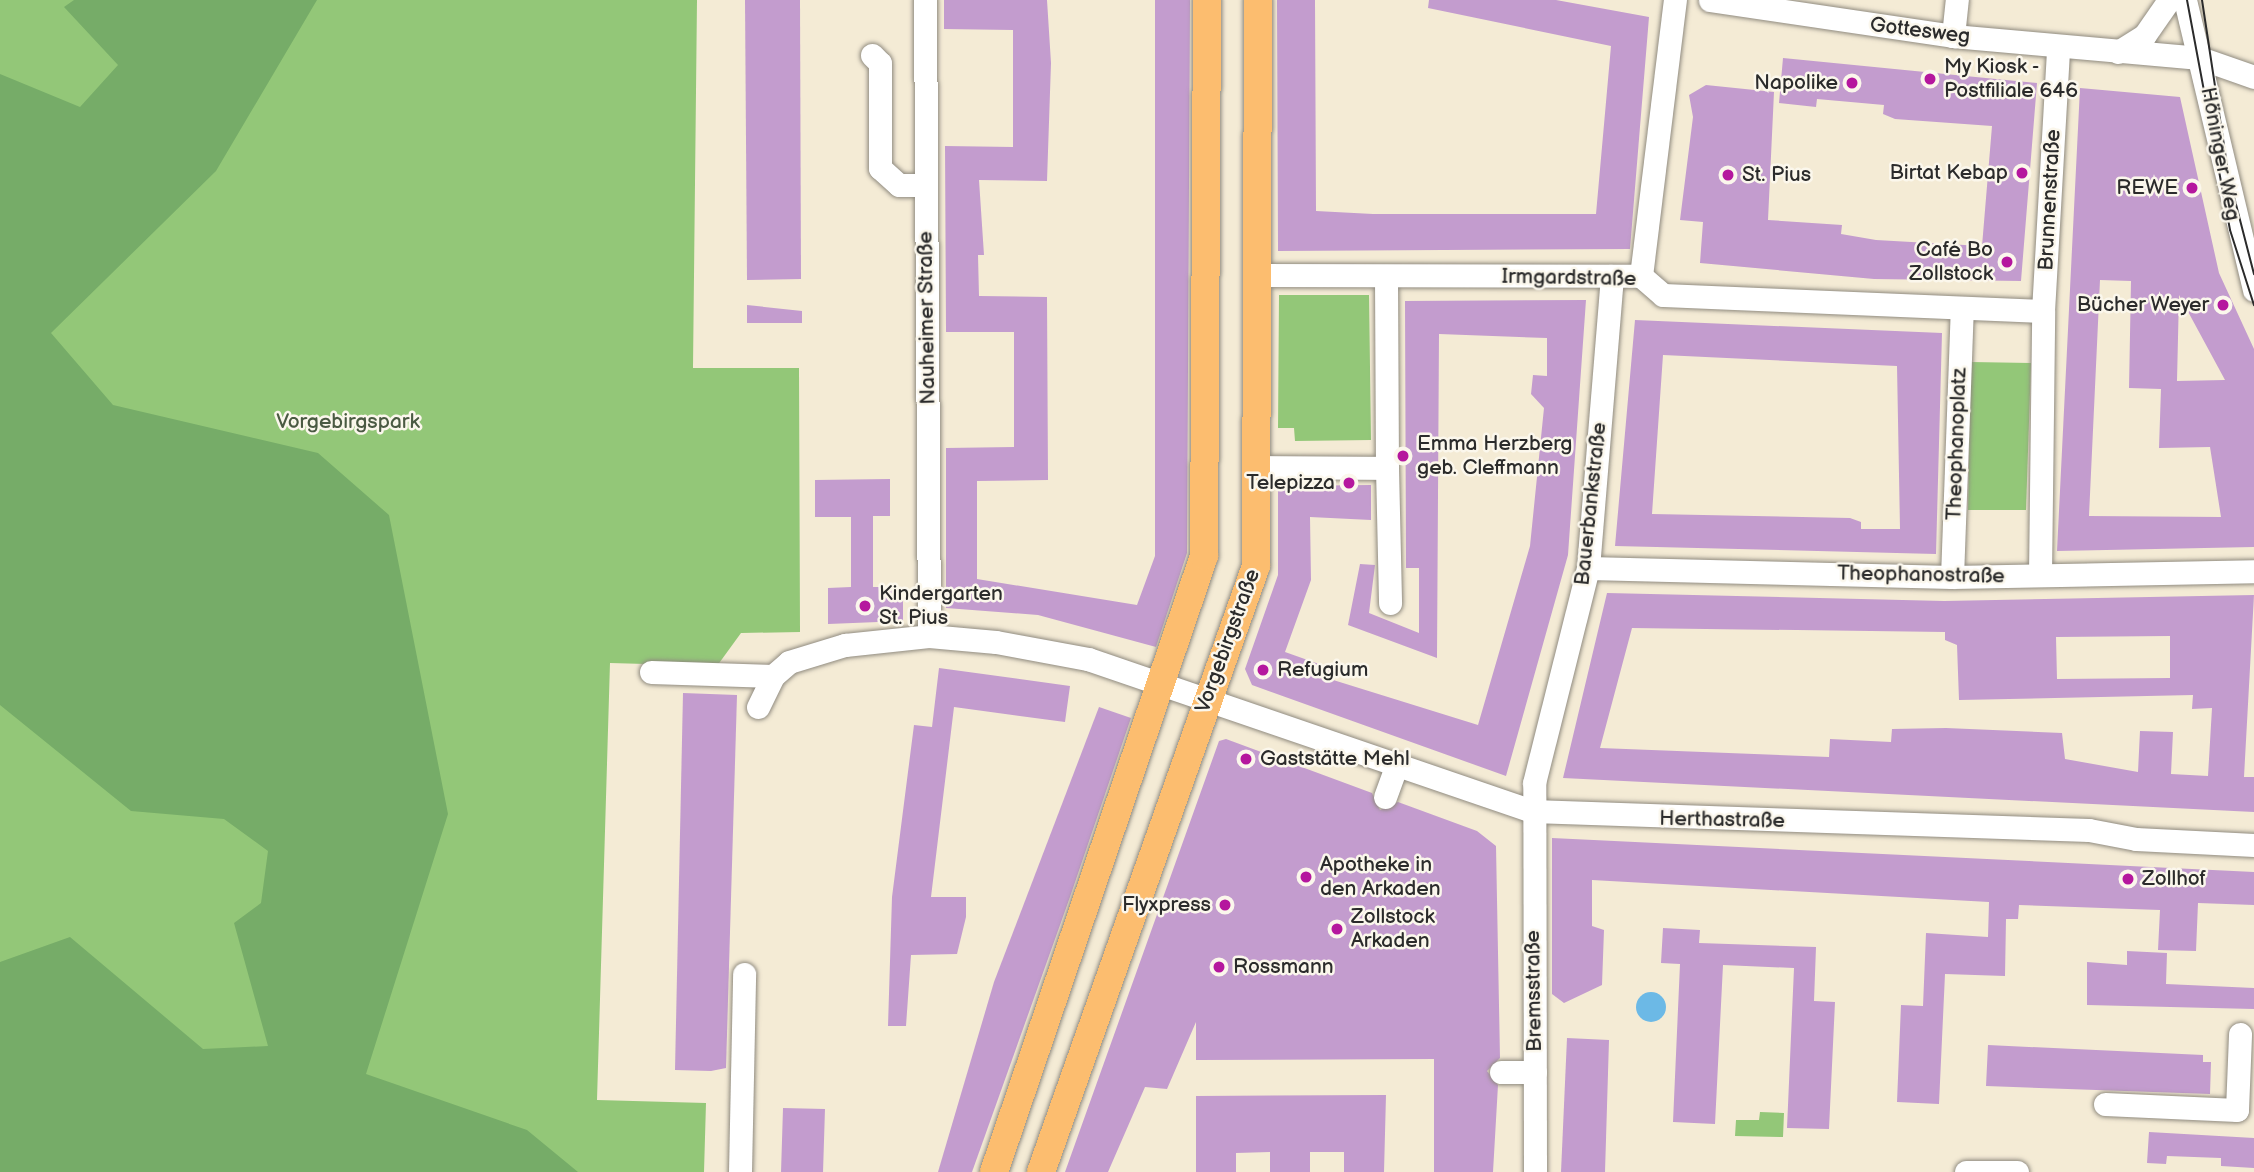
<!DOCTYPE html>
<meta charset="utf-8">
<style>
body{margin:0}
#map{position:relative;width:2254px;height:1172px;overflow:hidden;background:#f4ebd5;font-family:"Balsamiq Sans",sans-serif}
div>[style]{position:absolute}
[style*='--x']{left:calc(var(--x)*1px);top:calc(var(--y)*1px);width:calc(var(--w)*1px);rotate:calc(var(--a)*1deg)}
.green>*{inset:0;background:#93c778}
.forest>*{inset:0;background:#76ac68}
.water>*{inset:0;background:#6cb9e6}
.round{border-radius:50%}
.building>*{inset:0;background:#c39cce}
.roads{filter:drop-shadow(0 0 2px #908b80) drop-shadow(0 0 2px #908b80)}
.minor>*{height:23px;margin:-11.5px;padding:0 11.5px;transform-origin:11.5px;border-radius:11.5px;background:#fff}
.major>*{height:28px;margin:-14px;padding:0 14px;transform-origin:14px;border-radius:14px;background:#fcbd6f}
.tram>*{height:2px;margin:-1px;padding:0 1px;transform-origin:1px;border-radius:1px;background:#2b2b2b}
.dots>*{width:19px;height:19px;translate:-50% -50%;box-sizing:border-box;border:4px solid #fbf7ec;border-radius:50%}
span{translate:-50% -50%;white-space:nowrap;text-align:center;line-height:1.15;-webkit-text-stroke:5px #fbf7ec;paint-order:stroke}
.street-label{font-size:21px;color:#2b2b2b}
.poi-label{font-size:21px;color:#2b2b2b}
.left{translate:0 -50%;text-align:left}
.right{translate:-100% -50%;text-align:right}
.park-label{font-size:21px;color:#4a5a42}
</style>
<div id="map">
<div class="green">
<i style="clip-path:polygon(0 0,697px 0,693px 368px,799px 368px,800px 632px,741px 633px,717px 666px,610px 663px,597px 1100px,706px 1103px,704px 1172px,0 1172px)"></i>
<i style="clip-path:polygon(1279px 295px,1369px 295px,1371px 440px,1295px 441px,1294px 428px,1278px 428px)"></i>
<i style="clip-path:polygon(1971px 362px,2031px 363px,2026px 510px,1968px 510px)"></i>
<i style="clip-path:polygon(1760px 1112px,1784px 1113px,1783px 1137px,1735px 1136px,1736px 1120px,1759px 1120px)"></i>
</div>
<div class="forest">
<i style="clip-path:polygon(74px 0,317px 0,216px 171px,51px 333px,113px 405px,318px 453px,389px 515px,448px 814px,366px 1074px,527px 1130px,578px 1172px,0 1172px,0 962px,70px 937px,203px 1049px,268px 1046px,234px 923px,261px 903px,268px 851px,224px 819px,131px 811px,0 705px,0 74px,80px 107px,118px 65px,64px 7px)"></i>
</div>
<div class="water">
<i class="round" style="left:1636px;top:992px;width:30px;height:30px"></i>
</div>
<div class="building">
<i style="clip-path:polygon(745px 0,800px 0,801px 279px,747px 280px)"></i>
<i style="clip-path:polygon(944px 0,1047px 0,1051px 63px,1047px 181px,979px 180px,984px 255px,978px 255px,979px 296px,1047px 297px,1048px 480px,977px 481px,977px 579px,1137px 605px,1155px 556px,1155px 0,1190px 0,1187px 553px,1156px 647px,1038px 615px,946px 608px,946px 448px,1014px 447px,1014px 332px,946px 332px,945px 146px,1013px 147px,1013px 30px,944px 29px)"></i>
<i style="clip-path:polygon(1277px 0,1315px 0,1316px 211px,1373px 214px,1596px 214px,1611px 46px,1428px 8px,1429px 0,1556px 0,1649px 17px,1630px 249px,1278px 251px)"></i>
<i style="clip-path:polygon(1783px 58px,2037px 83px,2021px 281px,1874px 279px,1700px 263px,1703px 222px,1680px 220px,1693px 117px,1689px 95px,1706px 85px,1774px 92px,1768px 220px,1842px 225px,1841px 234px,1876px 240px,1982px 246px,1992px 126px,1895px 119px,1883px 114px,1884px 105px,1817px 99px,1816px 107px,1779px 103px)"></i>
<i style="clip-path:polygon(evenodd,2080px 88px,2180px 97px,2219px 273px,2254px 349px,2254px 547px,2057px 551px,2080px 88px,2100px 280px,2131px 281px,2129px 388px,2161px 389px,2159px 448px,2210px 447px,2221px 517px,2089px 516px,2100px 280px,2080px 88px,2179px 295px,2225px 380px,2177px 381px,2179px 295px)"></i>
<i style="clip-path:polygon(1586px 300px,1568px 555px,1506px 776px,1252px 685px,1245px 669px,1278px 575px,1278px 486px,1371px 485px,1371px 520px,1310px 517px,1311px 580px,1285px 652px,1333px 669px,1330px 679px,1478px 725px,1530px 546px,1544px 408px,1531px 394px,1533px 375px,1547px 376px,1547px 338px,1439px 334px,1437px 658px,1348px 625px,1360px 564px,1375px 565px,1369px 613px,1419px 633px,1419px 568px,1406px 568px,1405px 301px)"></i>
<i style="clip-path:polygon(747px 305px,802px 311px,802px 323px,747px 323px)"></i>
<i style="clip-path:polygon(evenodd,1635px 320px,1942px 333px,1936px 554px,1615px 546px,1635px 320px,1663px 355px,1897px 366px,1900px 529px,1861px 529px,1861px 522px,1850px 518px,1652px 514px,1663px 355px)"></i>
<i style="clip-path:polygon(890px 479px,890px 516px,873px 516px,873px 587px,903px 587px,903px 621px,828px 624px,828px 588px,851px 587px,851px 517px,815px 517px,815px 480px)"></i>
<i style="clip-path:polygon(evenodd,1607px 593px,1944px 601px,2254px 595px,2244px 777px,2254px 777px,2254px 812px,1563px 778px,1607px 593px,1632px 628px,1945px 632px,1945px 640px,1957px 645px,1959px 700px,2193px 695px,2192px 709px,2212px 708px,2208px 776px,2171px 774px,2173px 732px,2140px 731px,2138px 772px,2065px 759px,2062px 733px,1946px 728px,1892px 729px,1891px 742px,1830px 739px,1829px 757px,1600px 748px,1632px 628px,1607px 593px,2170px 636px,2170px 678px,2057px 679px,2056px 637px,2170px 636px)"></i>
<i style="clip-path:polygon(939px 668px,1070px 686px,1065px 722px,954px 707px,931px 897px,966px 897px,966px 917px,957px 954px,911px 955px,906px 1026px,888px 1026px,892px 897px,914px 725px,932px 727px)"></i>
<i style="clip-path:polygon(683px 693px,737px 695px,726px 1068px,711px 1071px,675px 1070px)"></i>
<i style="clip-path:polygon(1099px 707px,1131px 718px,1070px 897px,972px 1172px,938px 1172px,994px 982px)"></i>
<i style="clip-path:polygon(1226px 739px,1372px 793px,1380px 810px,1398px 802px,1477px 831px,1496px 846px,1500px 1058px,1487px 1071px,1498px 1085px,1493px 1172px,1434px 1172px,1434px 1059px,1196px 1060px,1196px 1022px,1167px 1089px,1145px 1087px,1108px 1172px,1065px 1172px,1219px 741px)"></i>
<i style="clip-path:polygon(1552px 838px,2254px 872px,2254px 905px,2198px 903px,2196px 951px,2158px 950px,2160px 910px,2019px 905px,2018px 919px,2006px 919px,2005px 976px,1945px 974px,1939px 1104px,1897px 1102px,1901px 1005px,1923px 1006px,1926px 933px,1988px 937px,1989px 902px,1592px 880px,1592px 926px,1604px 930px,1602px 985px,1564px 1003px,1552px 994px)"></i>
<i style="clip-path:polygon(1663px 928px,1700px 930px,1699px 943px,1816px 947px,1814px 1001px,1835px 1002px,1829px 1129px,1787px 1128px,1794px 968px,1723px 965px,1715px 1124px,1673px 1122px,1680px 964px,1661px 963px)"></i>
<i style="clip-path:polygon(2127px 951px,2167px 953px,2166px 984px,2254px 988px,2254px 1009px,2087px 1005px,2087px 962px,2127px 965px)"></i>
<i style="clip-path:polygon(1567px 1038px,1609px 1040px,1605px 1172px,1561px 1172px)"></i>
<i style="clip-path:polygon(1988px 1045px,2203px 1055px,2203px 1062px,2211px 1062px,2210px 1094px,1986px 1086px)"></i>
<i style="clip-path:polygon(1386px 1095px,1384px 1172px,1344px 1172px,1344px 1152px,1310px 1152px,1310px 1172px,1270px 1172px,1270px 1152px,1236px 1153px,1236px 1172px,1196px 1172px,1196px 1096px)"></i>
<i style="clip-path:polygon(783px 1108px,825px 1109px,823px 1172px,781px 1172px)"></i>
<i style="clip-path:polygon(2149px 1132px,2254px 1138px,2254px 1168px,2221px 1166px,2221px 1158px,2167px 1156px,2166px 1164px,2147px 1163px)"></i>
</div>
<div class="roads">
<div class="minor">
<i style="--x:925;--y:0;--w:636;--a:89.64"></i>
<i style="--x:1710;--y:0;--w:246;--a:8.4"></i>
<i style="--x:1953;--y:36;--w:248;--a:5.1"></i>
<i style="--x:2200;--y:58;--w:57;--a:19.4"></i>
<i style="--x:2185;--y:0;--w:298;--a:76.6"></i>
<i style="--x:1953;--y:36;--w:36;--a:-84"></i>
<i style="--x:2118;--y:52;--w:31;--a:-32"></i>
<i style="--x:2144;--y:36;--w:44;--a:-55.2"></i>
<i style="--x:872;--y:55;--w:11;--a:45"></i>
<i style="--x:880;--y:63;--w:105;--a:90"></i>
<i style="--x:880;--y:168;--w:25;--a:42"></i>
<i style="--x:899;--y:185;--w:27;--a:0"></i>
<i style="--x:1257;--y:275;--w:384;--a:0.1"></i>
<i style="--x:1641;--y:276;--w:29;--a:41"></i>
<i style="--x:1663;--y:295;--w:380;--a:2.4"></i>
<i style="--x:1641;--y:276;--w:278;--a:-83"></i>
<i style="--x:1259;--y:467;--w:128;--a:0.4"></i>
<i style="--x:1387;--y:468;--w:192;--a:-90.3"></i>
<i style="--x:1387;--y:468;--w:135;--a:88.7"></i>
<i style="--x:1588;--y:568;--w:364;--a:1.4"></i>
<i style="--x:1952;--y:577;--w:302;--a:-1.1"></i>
<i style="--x:2040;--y:575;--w:264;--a:-89.3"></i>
<i style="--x:2043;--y:311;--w:263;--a:-86.7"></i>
<i style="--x:1952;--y:577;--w:267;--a:-87.9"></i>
<i style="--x:651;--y:672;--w:122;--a:1.9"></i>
<i style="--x:758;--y:707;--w:34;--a:-64"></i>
<i style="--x:773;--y:676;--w:21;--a:-41"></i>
<i style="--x:789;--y:662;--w:59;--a:-16.9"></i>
<i style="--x:845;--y:645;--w:84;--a:-6.1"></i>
<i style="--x:929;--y:636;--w:67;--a:5.1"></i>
<i style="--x:996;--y:642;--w:94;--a:10.5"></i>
<i style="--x:1088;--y:659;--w:469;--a:18.9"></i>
<i style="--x:1532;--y:811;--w:557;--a:1.95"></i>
<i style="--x:2089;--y:830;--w:48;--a:10.8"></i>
<i style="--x:2136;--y:839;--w:118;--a:2.9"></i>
<i style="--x:1385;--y:797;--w:33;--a:-70"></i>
<i style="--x:1501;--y:1072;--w:34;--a:0"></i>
<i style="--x:2105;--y:1104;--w:132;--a:2.6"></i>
<i style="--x:2237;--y:1110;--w:76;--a:-87.7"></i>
<i style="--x:740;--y:1172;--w:198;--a:-88.8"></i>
<i style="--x:1535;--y:1172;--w:389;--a:-90.1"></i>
<i style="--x:1534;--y:783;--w:222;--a:-75.9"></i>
<i style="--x:1588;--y:568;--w:293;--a:-85.3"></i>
<i style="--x:1966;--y:1172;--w:51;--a:0"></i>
</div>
<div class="major">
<i style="--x:994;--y:1172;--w:651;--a:-71.18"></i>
<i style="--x:1204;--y:556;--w:556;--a:-89.69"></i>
<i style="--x:1041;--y:1172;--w:643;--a:-70.47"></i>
<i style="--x:1256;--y:566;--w:566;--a:-89.8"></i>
</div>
</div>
<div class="tram">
<i style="--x:2187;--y:0;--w:234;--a:79.4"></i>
<i style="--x:2230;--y:230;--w:79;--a:72.3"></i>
<i style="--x:2202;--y:0;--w:167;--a:81.4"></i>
<i style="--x:2232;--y:189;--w:88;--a:75.5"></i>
</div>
<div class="dots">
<i style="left:1930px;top:79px;background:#b5179e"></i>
<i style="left:1852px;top:83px;background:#b5179e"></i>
<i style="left:2022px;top:173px;background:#b5179e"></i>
<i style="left:1728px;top:175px;background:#b5179e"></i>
<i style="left:2192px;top:188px;background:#b5179e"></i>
<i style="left:2007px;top:262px;background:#b5179e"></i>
<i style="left:2223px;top:305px;background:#b5179e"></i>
<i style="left:1403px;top:456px;background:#b5179e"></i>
<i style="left:1349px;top:483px;background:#b5179e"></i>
<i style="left:865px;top:606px;background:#b5179e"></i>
<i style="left:1263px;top:670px;background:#b5179e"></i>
<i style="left:1246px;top:759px;background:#b5179e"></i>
<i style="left:1306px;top:877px;background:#b5179e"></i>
<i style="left:2128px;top:879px;background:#b5179e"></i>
<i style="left:1225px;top:905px;background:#b5179e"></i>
<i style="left:1337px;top:929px;background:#b5179e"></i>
<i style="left:1219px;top:967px;background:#b5179e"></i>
</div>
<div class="street-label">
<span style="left:1920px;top:31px;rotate:7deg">Gottesweg</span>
<span style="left:2220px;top:154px;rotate:79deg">Höninger Weg</span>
<span style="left:2050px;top:200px;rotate:-87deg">Brunnenstraße</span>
<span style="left:1569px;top:278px;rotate:1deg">Irmgardstraße</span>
<span style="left:927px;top:318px;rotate:-91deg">Nauheimer Straße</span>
<span style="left:1957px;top:444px;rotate:-88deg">Theophanoplatz</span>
<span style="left:1591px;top:504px;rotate:-84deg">Bauerbankstraße</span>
<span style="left:1921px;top:575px;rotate:1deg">Theophanostraße</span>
<span style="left:1228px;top:641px;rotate:-70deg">Vorgebirgstraße</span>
<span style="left:1722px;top:820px;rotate:1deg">Herthastraße</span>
<span style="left:1534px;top:991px;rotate:-91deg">Bremsstraße</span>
</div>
<div class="poi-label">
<span class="left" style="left:1944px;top:79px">My Kiosk -<br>Postfiliale 646</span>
<span class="right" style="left:1838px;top:83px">Napolike</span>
<span class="right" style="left:2008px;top:173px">Birtat Kebap</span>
<span class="left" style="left:1742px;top:175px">St. Pius</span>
<span class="right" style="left:2178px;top:188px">REWE</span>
<span class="right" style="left:1993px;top:262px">Café Bo<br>Zollstock</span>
<span class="right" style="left:2209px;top:305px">Bücher Weyer</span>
<span class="left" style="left:1417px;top:456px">Emma Herzberg<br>geb. Cleffmann</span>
<span class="right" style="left:1335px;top:483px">Telepizza</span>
<span class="left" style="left:879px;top:606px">Kindergarten<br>St. Pius</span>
<span class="left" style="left:1277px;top:670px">Refugium</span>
<span class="left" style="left:1260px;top:759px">Gaststätte Mehl</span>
<span class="left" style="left:1320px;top:877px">Apotheke in<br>den Arkaden</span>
<span class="left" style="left:2142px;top:879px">Zollhof</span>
<span class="right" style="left:1211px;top:905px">Flyxpress</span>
<span class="left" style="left:1351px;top:929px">Zollstock<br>Arkaden</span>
<span class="left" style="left:1233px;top:967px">Rossmann</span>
</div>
<div class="park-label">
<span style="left:348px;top:422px">Vorgebirgspark</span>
</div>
</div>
